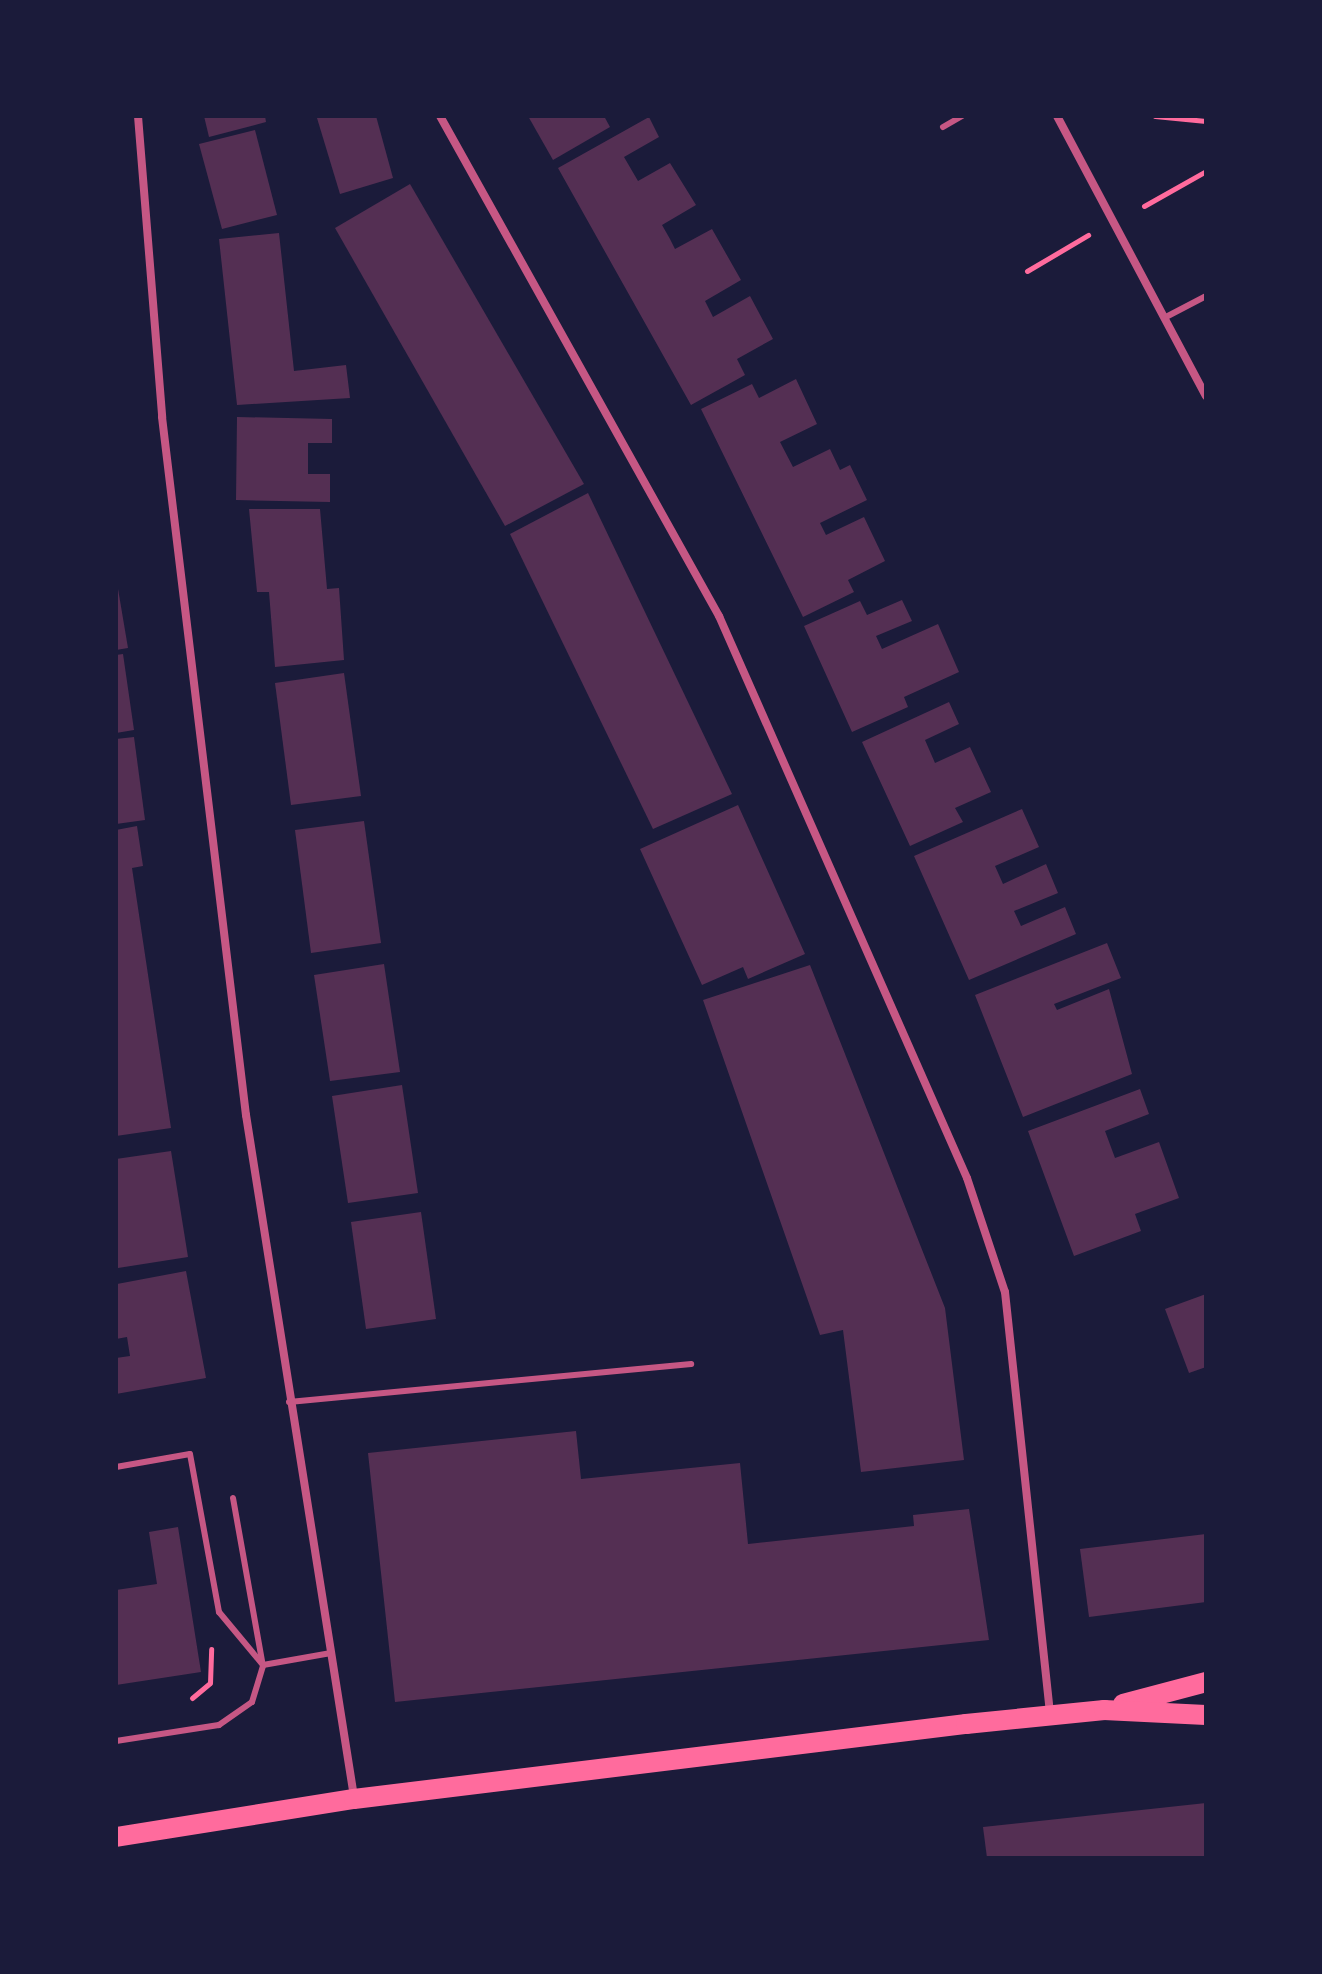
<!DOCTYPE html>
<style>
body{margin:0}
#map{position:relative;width:1322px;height:1974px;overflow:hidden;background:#1b1b3a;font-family:"PT Sans Narrow",sans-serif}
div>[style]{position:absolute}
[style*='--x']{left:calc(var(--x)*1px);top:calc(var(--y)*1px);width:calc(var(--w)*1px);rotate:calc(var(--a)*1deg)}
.building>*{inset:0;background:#542f53}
.path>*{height:5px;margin:-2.5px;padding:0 2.5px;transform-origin:2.5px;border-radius:2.5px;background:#ff6b9d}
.service>*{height:6px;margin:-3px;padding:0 3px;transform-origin:3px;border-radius:3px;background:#c65784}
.minor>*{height:8px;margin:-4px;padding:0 4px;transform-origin:4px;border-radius:4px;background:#c65784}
.primary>*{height:20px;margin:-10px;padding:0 10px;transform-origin:10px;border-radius:10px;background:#ff6b9d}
span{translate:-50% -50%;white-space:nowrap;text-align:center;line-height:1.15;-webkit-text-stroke:8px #1b1b3a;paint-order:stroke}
.frame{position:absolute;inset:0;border:118px solid #1b1b3a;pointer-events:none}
</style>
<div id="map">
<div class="building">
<i style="clip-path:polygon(204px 116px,265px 116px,266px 122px,209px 137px)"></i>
<i style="clip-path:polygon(376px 116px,393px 178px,340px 194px,317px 118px)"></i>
<i style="clip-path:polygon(528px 116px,604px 116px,610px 127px,553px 160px)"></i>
<i style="clip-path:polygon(649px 117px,659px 137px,624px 157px,638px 181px,670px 163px,696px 205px,662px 225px,670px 239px,675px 249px,712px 229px,741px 280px,705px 301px,713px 317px,750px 296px,773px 339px,737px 359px,745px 375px,691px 405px,558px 168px)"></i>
<i style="clip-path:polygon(255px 130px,277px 215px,222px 229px,199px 144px)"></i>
<i style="clip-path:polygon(410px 184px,584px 484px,505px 526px,335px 228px)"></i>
<i style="clip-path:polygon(279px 233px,294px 371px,346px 365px,350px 398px,237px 405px,219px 239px)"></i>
<i style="clip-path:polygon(796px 379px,817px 424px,780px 442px,793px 467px,830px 449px,840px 470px,850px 465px,867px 500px,820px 523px,826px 535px,864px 517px,885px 561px,848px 580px,854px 592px,803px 617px,701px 409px,752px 384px,759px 398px)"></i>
<i style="clip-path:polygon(237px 417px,332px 419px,332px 443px,308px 443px,308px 474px,330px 474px,330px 502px,236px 500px)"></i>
<i style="clip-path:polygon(588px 493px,732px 794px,653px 829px,510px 534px)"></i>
<i style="clip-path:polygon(249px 509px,320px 509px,327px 589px,339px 588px,344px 660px,275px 667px,269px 592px,257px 592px)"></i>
<i style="clip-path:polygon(116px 577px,128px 648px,116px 650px)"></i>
<i style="clip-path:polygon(902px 600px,912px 621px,876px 636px,882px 649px,938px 624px,959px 672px,904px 697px,908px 707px,852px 732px,804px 626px,860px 601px,867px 615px)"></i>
<i style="clip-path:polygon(123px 654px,134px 730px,116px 733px,116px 655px)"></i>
<i style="clip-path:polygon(344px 673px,361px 796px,291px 805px,275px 683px)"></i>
<i style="clip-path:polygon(949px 702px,959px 724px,925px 740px,935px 763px,970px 747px,991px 792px,955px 808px,963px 822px,910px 846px,862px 742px)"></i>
<i style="clip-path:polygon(134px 737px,145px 820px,116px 824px,116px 739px)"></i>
<i style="clip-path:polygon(738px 805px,805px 954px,748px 979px,743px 967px,702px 985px,640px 849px)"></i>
<i style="clip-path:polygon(1022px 809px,1039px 847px,995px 866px,1003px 884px,1046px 864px,1058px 893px,1014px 911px,1021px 926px,1065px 907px,1076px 934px,969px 980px,914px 856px)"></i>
<i style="clip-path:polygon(364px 821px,381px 943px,311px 953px,295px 830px)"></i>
<i style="clip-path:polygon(137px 826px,143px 866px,132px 868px,171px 1128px,116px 1136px,116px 830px)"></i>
<i style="clip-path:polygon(1107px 943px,1121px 978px,1054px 1004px,1057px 1010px,1109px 989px,1132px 1074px,1023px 1117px,975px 995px)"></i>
<i style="clip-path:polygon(384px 964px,400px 1072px,330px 1081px,314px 975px)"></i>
<i style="clip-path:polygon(810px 965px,945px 1308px,964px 1460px,861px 1472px,843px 1330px,820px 1335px,703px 1000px)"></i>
<i style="clip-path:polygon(402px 1085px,418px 1193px,348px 1203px,332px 1096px)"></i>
<i style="clip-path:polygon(1140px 1089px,1149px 1114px,1105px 1131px,1115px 1158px,1159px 1142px,1179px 1198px,1135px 1214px,1141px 1231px,1074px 1256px,1028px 1131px)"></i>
<i style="clip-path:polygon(171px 1151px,188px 1257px,118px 1268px,116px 1159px)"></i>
<i style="clip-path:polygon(421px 1212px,436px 1319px,366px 1329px,351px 1222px)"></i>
<i style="clip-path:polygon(186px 1271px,206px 1378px,116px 1394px,116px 1358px,130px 1356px,127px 1337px,116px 1339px,117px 1284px)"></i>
<i style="clip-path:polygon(1206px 1294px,1206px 1367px,1189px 1373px,1165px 1309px)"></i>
<i style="clip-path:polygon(576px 1431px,581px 1479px,740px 1463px,748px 1544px,914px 1526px,913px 1515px,969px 1509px,989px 1640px,395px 1702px,368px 1453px)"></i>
<i style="clip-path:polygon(178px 1527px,201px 1672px,116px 1685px,116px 1590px,157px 1584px,149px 1532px)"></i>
<i style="clip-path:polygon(1206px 1534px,1206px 1602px,1089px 1617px,1080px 1549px)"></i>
<i style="clip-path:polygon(1206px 1803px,1206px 1858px,987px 1858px,983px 1827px)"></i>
</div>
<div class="path">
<i style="--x:1155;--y:116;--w:51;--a:5.6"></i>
<i style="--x:1144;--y:206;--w:71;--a:-29.4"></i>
<i style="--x:1027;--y:271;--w:71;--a:-30.5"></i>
<i style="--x:192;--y:1698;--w:23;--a:-40"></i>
<i style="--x:210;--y:1683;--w:34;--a:-88"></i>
</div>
<div class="service">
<i style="--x:943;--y:127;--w:22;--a:-30"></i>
<i style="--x:1164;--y:318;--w:47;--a:-27.6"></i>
<i style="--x:289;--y:1402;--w:404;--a:-5.4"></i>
<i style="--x:116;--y:1467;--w:75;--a:-10"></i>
<i style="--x:190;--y:1454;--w:161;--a:79.6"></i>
<i style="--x:219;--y:1612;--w:69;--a:50.3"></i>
<i style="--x:233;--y:1498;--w:166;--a:79.9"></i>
<i style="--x:116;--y:1741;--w:104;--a:-8.8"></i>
<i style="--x:219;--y:1725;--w:40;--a:-34.9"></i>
<i style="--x:252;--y:1702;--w:39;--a:-73"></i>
<i style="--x:263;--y:1665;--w:69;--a:-10"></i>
</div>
<div class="minor">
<i style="--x:138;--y:116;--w:302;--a:85.4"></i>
<i style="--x:162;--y:417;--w:703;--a:83.14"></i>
<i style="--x:246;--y:1115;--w:690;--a:81"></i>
<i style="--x:440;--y:116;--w:573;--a:60.84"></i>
<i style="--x:719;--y:616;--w:614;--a:66.19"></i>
<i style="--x:967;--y:1178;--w:120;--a:71.6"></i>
<i style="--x:1005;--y:1292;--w:425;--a:83.9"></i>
<i style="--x:1057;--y:116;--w:317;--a:62"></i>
</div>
<div class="primary">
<i style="--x:1123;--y:1704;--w:86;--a:-14.8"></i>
<i style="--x:116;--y:1837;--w:241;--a:-9.1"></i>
<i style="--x:354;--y:1799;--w:617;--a:-6.99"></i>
<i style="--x:966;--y:1724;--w:139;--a:-5.8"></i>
<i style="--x:1104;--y:1710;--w:102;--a:2.8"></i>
</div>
<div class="frame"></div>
</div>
